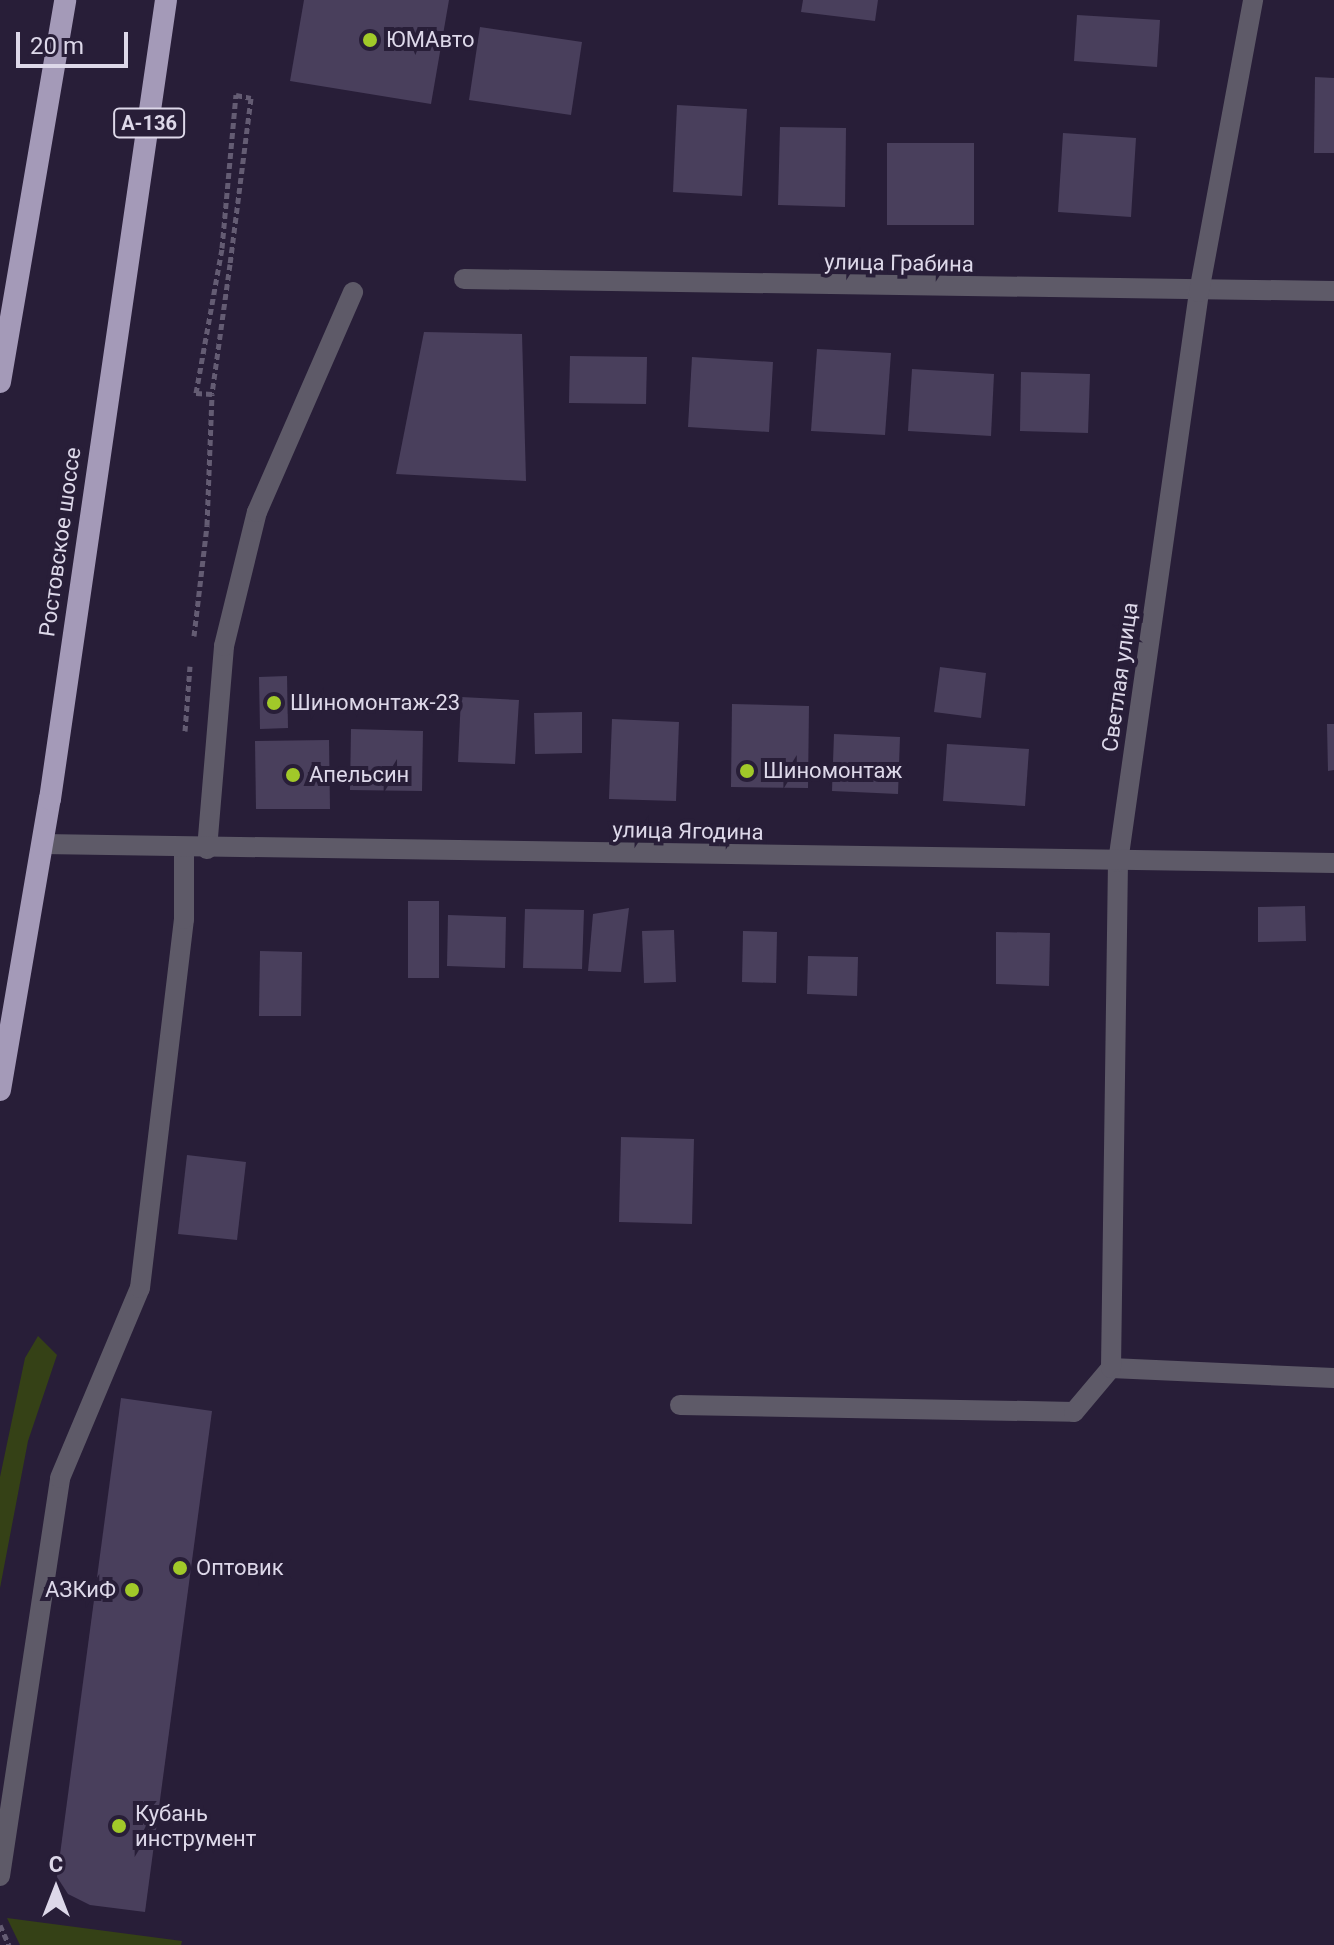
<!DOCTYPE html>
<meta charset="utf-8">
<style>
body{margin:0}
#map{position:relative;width:1334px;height:1945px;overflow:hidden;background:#281e38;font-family:Roboto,sans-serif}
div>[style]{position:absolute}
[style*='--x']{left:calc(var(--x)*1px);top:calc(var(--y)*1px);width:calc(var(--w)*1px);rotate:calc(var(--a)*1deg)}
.green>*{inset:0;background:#354116}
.building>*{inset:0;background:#493f5c}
.path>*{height:5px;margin-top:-2.5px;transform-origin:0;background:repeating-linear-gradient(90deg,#645c73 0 6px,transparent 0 10px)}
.service>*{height:20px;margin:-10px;padding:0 10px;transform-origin:10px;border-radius:10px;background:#5e5a68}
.minor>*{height:20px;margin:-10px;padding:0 10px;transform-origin:10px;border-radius:10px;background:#5e5a68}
.tertiary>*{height:20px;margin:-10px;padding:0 10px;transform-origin:10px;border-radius:10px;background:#5e5a68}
.trunk>*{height:22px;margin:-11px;padding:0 11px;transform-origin:11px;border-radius:11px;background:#a49ab8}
.dots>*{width:22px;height:22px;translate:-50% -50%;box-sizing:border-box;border:4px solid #281e38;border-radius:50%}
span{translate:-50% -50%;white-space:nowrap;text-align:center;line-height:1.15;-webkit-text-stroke:8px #281e38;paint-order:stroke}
.shield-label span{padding:2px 6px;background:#281e38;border:2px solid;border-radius:6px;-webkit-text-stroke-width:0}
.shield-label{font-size:20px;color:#ddd8e9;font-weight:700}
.poi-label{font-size:22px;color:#ddd8e9}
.left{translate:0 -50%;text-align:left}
.right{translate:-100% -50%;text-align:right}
.street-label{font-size:22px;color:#ddd8e9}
.north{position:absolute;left:16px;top:1849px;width:80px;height:80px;-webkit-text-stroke:6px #281e38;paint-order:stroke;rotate:0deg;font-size:22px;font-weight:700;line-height:32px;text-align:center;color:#ddd8e9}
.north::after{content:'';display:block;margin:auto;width:28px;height:36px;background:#ddd8e9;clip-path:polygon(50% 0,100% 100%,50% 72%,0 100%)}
.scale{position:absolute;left:16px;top:32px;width:112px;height:36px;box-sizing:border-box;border:4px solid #ddd8e9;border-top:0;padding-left:10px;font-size:24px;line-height:28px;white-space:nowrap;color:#ddd8e9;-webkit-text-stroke:6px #281e38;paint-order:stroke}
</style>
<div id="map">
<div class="green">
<i style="clip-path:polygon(38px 1336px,57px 1355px,28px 1441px,0 1588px,0 1477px,25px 1358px)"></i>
<i style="clip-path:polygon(7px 1918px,182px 1941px,181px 1945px,20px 1945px)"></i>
</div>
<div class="building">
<i style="clip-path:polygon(304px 0,449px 0,431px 104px,290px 81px)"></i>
<i style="clip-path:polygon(803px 0,878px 0,875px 21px,801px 12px)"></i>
<i style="clip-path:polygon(1077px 15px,1160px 20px,1157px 67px,1074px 61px)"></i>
<i style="clip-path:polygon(480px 27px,582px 42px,571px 115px,469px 100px)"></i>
<i style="clip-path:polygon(1315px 77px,1334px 78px,1334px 153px,1314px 153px)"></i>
<i style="clip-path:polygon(677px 105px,747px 109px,742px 196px,673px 192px)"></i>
<i style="clip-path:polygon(780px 127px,846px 128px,845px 207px,778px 205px)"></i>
<i style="clip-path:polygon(1063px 133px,1136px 138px,1131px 217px,1058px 212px)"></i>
<i style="clip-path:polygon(887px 143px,974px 143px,974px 225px,887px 225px)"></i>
<i style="clip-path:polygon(424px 332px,522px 334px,526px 481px,396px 474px)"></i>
<i style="clip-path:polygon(817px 349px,891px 353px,885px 435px,811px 431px)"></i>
<i style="clip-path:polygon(570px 356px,647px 357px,646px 404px,569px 403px)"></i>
<i style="clip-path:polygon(692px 357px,773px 362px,769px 432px,688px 427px)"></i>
<i style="clip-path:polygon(912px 369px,994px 374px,991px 436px,908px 431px)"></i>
<i style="clip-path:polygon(1021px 372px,1090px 374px,1088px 433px,1020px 431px)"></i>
<i style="clip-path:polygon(940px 667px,986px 673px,981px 718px,934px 712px)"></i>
<i style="clip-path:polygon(287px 676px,288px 728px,260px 729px,259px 677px)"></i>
<i style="clip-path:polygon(461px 697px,519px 700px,515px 764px,458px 762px)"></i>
<i style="clip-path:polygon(732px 704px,809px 706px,808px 788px,731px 787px)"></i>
<i style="clip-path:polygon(582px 712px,582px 753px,535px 754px,534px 713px)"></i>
<i style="clip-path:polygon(612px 719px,679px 722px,676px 801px,609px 799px)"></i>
<i style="clip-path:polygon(1327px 724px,1334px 724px,1334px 770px,1328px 771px)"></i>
<i style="clip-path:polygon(351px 729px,423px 731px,422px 791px,350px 790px)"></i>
<i style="clip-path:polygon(834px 734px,900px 737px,898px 794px,832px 791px)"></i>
<i style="clip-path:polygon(329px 740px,330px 809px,256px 809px,255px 741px)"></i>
<i style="clip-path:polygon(947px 744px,1029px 749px,1025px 806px,943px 801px)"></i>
<i style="clip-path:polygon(408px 901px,439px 901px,439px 978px,408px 978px)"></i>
<i style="clip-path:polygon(1305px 906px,1306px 941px,1258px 942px,1258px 907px)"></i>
<i style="clip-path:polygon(629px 908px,621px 972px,588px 971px,593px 914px)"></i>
<i style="clip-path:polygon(525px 909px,584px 910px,582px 969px,523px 968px)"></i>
<i style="clip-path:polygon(448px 915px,506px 917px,505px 968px,447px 966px)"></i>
<i style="clip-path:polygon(674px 930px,676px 982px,644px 983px,642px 931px)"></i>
<i style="clip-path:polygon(743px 931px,777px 932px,776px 983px,742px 982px)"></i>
<i style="clip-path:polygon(996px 932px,1050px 933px,1049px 986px,996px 984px)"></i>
<i style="clip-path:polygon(260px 951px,302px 952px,301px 1016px,259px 1016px)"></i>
<i style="clip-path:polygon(808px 956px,858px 957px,857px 996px,807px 994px)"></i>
<i style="clip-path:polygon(621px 1137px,694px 1139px,692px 1224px,619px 1222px)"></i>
<i style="clip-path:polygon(187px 1155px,246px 1162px,237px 1240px,178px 1234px)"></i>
<i style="clip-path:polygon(121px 1398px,212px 1411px,145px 1912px,90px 1905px,68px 1894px,57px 1877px)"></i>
</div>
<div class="path">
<i style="--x:236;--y:95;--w:15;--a:11"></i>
<i style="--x:251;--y:98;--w:167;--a:97.2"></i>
<i style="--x:230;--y:264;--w:131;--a:97.9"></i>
<i style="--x:212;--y:394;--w:16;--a:-176"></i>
<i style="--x:196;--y:393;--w:147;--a:-79.8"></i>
<i style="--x:222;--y:248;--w:154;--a:-84.8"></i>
<i style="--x:194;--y:636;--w:112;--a:-83.3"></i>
<i style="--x:207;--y:525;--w:131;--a:-87.8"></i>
<i style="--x:185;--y:731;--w:65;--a:-85.6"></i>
<i style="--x:0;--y:1925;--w:22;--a:66"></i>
</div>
<div class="service">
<i style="--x:207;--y:849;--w:204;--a:-85.2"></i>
<i style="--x:224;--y:646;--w:138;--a:-76.2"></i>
<i style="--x:257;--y:512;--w:240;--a:-66.4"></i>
<i style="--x:680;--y:1405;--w:394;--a:1"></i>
<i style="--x:1074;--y:1412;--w:57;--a:-49.9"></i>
<i style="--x:1111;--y:1368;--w:223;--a:2.6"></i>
<i style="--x:0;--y:1876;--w:402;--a:-81.4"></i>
<i style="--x:60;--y:1478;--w:206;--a:-67.2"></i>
<i style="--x:140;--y:1288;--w:372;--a:-83.2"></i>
<i style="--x:184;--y:919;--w:70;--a:-90"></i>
</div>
<div class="minor">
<i style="--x:464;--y:279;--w:870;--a:0.79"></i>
<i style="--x:1111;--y:1368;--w:506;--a:-89.21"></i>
<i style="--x:1118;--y:862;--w:576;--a:-81.91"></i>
<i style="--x:1199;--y:292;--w:297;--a:-79.5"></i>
</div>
<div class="tertiary">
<i style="--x:42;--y:844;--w:1292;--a:0.84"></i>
</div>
<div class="trunk">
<i style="--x:0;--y:382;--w:387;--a:-80.3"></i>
<i style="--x:0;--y:1090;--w:295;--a:-80.3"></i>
<i style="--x:50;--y:799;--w:807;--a:-81.74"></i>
</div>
<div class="dots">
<i style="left:370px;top:40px;background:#a1c929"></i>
<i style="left:274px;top:703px;background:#a1c929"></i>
<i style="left:747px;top:771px;background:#a1c929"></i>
<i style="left:293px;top:775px;background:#a1c929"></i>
<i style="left:180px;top:1568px;background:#a1c929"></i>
<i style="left:132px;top:1590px;background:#a1c929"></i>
<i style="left:119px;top:1826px;background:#a1c929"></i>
</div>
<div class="shield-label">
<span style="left:149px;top:123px">А-136</span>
</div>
<div class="poi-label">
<span class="left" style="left:386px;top:40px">ЮМАвто</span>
<span class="left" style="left:290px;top:703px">Шиномонтаж-23</span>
<span class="left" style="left:763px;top:771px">Шиномонтаж</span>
<span class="left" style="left:309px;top:775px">Апельсин</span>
<span class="left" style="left:196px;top:1568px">Оптовик</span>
<span class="right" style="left:116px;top:1590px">АЗКиФ</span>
<span class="left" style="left:135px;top:1826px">Кубань<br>инструмент</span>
</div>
<div class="street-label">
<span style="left:899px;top:263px;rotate:1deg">улица Грабина</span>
<span style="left:60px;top:542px;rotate:-82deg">Ростовское шоссе</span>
<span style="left:1120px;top:677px;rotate:-82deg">Светлая улица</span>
<span style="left:688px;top:831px;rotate:1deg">улица Ягодина</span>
</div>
<div class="north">С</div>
<div class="scale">20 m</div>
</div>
